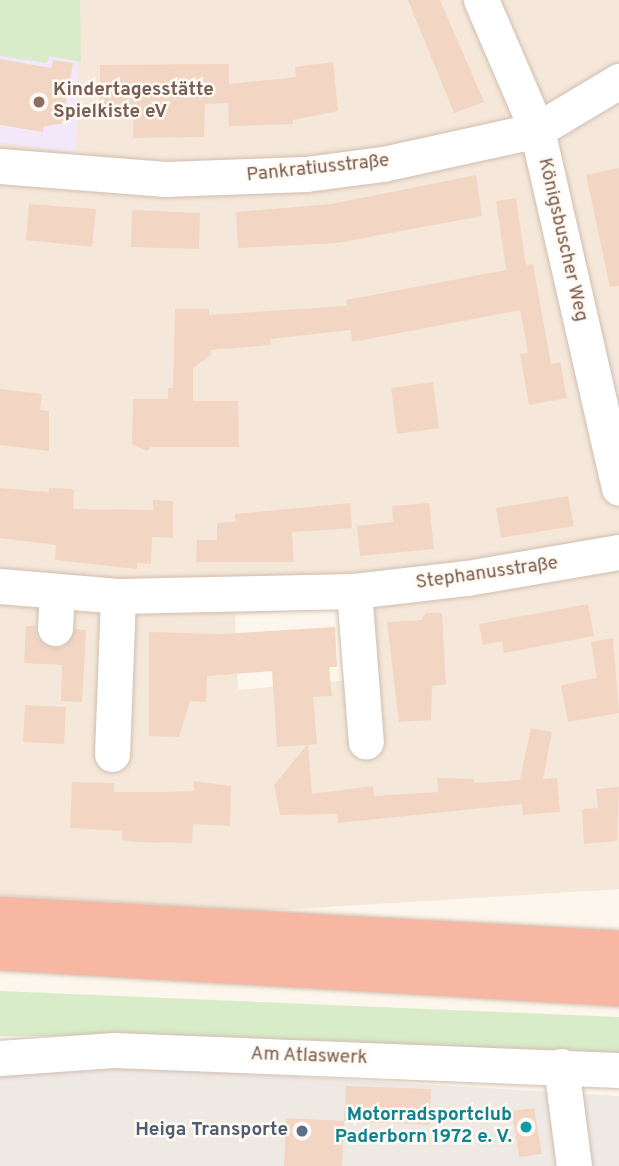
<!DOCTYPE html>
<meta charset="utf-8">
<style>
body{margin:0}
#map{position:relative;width:619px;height:1166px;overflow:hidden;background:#fdf6ec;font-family:Overpass,sans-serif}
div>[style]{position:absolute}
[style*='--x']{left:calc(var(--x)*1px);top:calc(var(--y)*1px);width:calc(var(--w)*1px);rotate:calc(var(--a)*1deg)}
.residential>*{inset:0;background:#f5e8da}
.industrial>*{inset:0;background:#efe9e4}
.education>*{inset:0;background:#f3e8fa}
.green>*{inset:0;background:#d8ecc9}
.building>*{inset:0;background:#f3d5c3}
.roads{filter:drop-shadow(0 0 2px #d1beb0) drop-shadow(0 0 2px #d1beb0)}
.minor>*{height:35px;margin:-17.5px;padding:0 17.5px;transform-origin:17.5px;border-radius:17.5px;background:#fff}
.highway>*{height:38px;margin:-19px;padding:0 19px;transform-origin:19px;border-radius:19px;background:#f7b7a3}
.dots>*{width:19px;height:19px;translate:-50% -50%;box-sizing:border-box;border:4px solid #fffaf3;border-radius:50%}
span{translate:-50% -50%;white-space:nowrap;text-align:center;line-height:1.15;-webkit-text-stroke:5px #fffaf3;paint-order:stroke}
.education-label{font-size:19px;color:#785e54;font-weight:700}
.left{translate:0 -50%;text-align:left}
.street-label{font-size:19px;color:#7a5c4d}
.culture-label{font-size:19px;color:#0d838f;font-weight:700}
.right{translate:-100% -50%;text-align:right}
.service-label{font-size:19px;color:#4e5e75;font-weight:700}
</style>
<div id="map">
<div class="residential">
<i style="clip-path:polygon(evenodd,0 0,619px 0,619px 889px,264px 911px,0 895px,0 0,332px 608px,347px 618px,351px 680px,238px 690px,235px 615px,332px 608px)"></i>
</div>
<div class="industrial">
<i style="clip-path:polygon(108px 1066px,619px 1096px,619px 1166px,0 1166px,0 1075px)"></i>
</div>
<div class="education">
<i style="clip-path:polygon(0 0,80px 0,76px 153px,0 142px)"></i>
</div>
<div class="green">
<i style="clip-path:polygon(0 0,80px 0,81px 62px,49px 56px,47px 63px,0 56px)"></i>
<i style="clip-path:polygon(0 991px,619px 1017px,619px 1056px,145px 1036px,0 1036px)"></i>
</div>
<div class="building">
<i style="clip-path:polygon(408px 0,440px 0,484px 102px,454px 113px)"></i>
<i style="clip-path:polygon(0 59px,51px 68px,53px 60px,73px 63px,62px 124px,44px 126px,43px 132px,0 125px)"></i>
<i style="clip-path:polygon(333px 62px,338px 111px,293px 120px,293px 124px,229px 126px,228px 103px,205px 104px,204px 137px,133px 138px,134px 110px,100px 108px,100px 65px,229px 64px,229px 84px,296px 77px,295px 67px)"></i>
<i style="clip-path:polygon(619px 168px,619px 286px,610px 287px,586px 175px)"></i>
<i style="clip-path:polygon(476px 175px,482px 216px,337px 243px,238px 248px,236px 212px,331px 204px)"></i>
<i style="clip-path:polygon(516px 198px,526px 265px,533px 264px,551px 364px,560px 362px,567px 398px,529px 405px,520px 354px,528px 353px,520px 310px,352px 342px,351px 330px,270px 339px,271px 345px,210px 350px,211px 355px,193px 368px,193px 401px,238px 401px,239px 447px,151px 447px,147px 451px,132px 444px,133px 399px,168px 399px,168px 388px,173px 388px,175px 309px,209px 309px,209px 315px,347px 306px,346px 300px,506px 270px,496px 201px)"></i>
<i style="clip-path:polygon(29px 204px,96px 209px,92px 247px,26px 240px)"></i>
<i style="clip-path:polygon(132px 210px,200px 213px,199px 249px,131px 247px)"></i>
<i style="clip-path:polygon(433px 382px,439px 428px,397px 434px,391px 388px)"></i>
<i style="clip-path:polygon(0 389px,42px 394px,40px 410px,49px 411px,49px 451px,0 445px)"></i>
<i style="clip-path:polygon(0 488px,49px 492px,49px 488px,74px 489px,73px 509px,153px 510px,153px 500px,173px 501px,173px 538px,152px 537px,151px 564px,137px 563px,137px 569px,55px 560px,56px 545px,0 538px)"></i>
<i style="clip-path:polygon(568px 496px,574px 526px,501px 538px,496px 508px)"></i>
<i style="clip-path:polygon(350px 503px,352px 528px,292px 532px,294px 562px,196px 562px,197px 540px,217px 540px,217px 523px,235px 522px,235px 514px)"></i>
<i style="clip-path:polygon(429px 503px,434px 549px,360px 556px,357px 526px,393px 522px,392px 506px)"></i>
<i style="clip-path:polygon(588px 604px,594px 636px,504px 653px,502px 641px,483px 645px,479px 624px)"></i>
<i style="clip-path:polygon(426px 613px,442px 613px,446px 684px,432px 686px,431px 720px,399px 722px,387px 622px,421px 620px)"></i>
<i style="clip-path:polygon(26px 626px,35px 626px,37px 638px,53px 648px,65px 646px,75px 629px,86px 630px,82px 702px,61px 701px,62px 665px,24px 663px)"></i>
<i style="clip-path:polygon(335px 627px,337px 667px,329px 667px,332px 696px,313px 697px,317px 744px,308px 745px,312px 794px,373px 786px,374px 796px,438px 792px,437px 778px,474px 779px,474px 783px,520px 780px,531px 728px,552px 732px,543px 779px,557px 778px,560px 812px,523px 815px,522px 804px,338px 823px,337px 814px,280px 815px,274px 785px,307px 745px,277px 747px,272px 671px,207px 676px,206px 702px,190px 701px,179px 737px,149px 736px,149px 632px,222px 634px)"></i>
<i style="clip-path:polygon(613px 638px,619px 713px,568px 722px,561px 685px,597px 678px,591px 642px)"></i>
<i style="clip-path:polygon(25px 705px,66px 707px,64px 744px,23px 742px)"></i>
<i style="clip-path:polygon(194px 781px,231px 786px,230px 826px,193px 824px,192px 843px,134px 842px,122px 840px,122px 831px,70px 828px,72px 782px,114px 783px,114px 792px,166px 792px,194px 791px)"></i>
<i style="clip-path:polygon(619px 787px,617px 841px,584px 844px,582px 809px,598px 808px,596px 789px)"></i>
<i style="clip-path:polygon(346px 1086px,431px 1089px,430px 1125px,344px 1121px)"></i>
<i style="clip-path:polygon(534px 1108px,542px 1154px,519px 1157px,512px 1111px)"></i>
<i style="clip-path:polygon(286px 1118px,344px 1121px,342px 1166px,284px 1166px)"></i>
</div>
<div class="roads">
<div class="minor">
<i style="--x:481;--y:0;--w:142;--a:66.7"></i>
<i style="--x:537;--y:130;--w:367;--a:77.1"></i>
<i style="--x:0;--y:166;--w:166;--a:4.5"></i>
<i style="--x:165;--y:179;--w:141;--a:-2"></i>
<i style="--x:306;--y:174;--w:78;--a:-7.4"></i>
<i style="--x:383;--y:164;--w:158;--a:-12.4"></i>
<i style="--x:537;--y:130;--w:96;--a:-30.9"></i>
<i style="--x:0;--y:586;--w:118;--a:4.8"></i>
<i style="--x:118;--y:596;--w:236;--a:-1.2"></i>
<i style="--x:354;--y:591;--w:114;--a:-6.6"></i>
<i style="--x:467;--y:578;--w:154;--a:-9.7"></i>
<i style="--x:354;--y:591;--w:151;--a:85.5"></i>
<i style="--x:55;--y:628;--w:36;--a:-87"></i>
<i style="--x:112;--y:754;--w:158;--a:-87.8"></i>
<i style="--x:0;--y:1058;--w:114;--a:-4"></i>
<i style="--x:114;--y:1050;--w:505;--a:2.27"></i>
<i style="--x:561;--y:1066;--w:101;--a:82.6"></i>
</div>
<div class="highway">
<i style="--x:0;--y:916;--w:620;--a:3.14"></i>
<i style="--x:0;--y:951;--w:620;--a:3.33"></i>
</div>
</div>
<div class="dots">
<i style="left:39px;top:102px;background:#8d6e63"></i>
<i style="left:526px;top:1127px;background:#0f9aa8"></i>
<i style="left:302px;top:1131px;background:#5c6f8a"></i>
</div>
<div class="education-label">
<span class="left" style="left:53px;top:102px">Kindertagesstätte<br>Spielkiste eV</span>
</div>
<div class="street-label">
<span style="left:318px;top:169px;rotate:-6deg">Pankratiusstraße</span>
<span style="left:562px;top:240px;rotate:77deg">Königsbuscher Weg</span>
<span style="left:487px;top:574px;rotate:-8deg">Stephanusstraße</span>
<span style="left:309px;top:1057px;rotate:2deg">Am Atlaswerk</span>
</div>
<div class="culture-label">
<span class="right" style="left:512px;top:1127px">Motorradsportclub<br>Paderborn 1972 e. V.</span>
</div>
<div class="service-label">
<span class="right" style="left:288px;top:1131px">Heiga Transporte</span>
</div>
</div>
